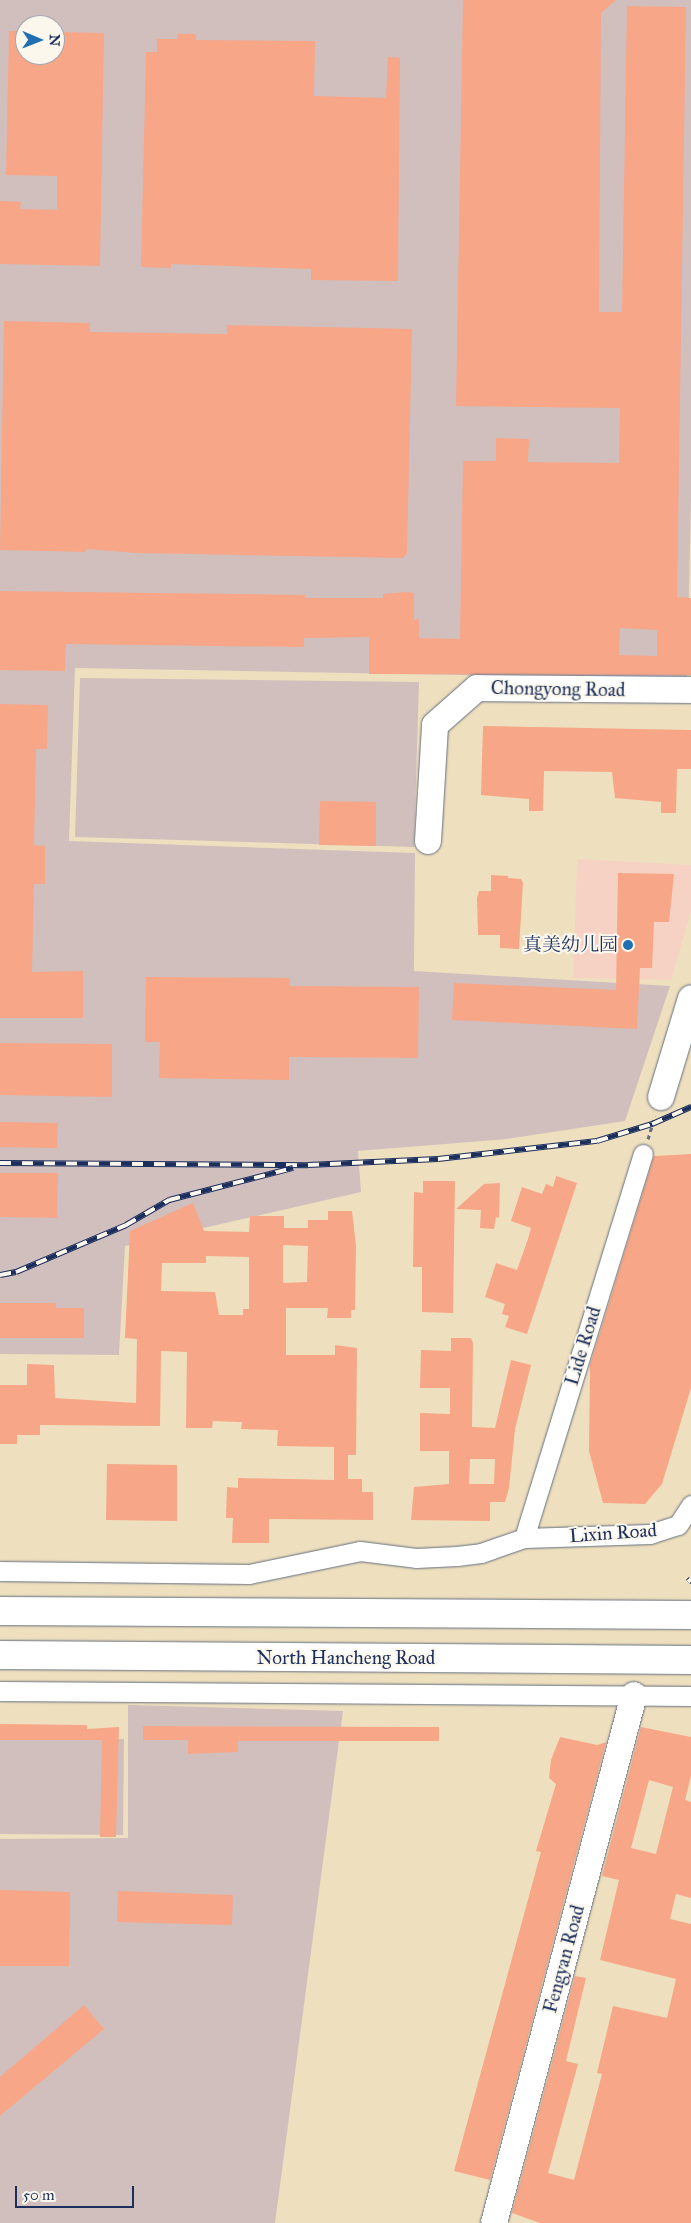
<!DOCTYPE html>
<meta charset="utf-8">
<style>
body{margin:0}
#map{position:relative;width:691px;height:2223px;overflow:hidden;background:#eee0be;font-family:"IM FELL Great Primer","Noto Serif SC",serif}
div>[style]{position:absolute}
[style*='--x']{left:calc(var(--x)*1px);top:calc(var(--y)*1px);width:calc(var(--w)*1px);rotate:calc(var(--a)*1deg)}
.built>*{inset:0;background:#f6d2c4}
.industrial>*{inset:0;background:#d1bfbe}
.building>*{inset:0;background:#f7a687}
.path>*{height:3px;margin-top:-1.5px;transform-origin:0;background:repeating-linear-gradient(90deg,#656d80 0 4px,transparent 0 8px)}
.roads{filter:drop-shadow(0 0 1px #656d80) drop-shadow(0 0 1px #656d80)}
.street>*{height:19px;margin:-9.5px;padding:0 9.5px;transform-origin:9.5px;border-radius:9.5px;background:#fff}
.secondary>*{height:26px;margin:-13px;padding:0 13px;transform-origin:13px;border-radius:13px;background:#fff}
.primary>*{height:28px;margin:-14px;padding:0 14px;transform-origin:14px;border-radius:14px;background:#fff}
.rail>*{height:5.5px;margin-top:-2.75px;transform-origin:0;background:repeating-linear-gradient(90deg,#fbf7ec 0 11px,#1b2f5e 0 22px);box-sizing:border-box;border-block:1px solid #1b2f5e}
.dots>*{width:14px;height:14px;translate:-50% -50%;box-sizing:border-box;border:2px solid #fbf7ec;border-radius:50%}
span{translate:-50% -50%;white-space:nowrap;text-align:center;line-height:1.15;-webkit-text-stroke:4px #fbf7ec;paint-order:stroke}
.street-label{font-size:19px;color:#1b2f5e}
.poi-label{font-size:19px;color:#1b2f5e}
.right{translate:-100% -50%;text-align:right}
.north{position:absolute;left:15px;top:15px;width:50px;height:50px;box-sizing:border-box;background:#fbf7ec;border:1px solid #a1a7b3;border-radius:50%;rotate:91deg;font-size:14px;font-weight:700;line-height:20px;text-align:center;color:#1b2f5e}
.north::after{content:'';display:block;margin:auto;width:18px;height:22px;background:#1f6fb2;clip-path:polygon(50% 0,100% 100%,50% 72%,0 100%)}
.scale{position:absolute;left:15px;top:2186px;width:119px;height:22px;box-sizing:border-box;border:2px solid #1b2f5e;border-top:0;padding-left:6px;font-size:15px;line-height:18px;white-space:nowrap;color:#1b2f5e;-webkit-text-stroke:4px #fbf7ec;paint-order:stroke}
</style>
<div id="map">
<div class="built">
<i style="clip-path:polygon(577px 859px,691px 865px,691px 912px,671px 980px,573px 978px)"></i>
</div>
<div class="industrial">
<i style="clip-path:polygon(evenodd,0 0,691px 0,691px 500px,687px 683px,460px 675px,75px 668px,69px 841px,415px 853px,414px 971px,670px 986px,625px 1121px,507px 1139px,358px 1151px,361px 1192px,125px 1246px,119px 1355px,0 1354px,0 0,25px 25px,55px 25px,55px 55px,25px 55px,25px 25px)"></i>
<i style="clip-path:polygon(80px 678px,419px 682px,414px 847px,75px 837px)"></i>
<i style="clip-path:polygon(128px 1705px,343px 1711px,275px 2223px,0 2223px,0 1839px,128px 1838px)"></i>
<i style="clip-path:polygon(0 1739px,124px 1739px,123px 1835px,0 1834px)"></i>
</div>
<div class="building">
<i style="clip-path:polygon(evenodd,463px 0,616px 0,601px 13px,599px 312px,622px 312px,627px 6px,686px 7px,677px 597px,691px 598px,691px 675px,369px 674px,369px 637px,304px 638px,304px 647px,66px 644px,65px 671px,0 670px,0 591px,305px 595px,305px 598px,383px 598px,383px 594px,406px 592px,414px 593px,414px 620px,419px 619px,419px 638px,460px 639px,463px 461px,496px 461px,496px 438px,529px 439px,528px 462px,619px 463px,620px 408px,456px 406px,463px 0,620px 628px,657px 630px,657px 656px,619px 655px,620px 628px)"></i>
<i style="clip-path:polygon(9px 31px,25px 31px,25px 55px,55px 55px,55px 32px,104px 33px,100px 266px,0 264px,0 201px,21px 202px,20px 209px,57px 210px,57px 176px,6px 175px)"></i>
<i style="clip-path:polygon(177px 34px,196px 34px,196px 40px,315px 41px,314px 96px,386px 98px,388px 57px,400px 58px,398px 281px,311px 280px,311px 269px,171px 264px,171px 268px,141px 267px,146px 52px,157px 52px,157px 39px,177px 39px)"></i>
<i style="clip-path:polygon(4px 321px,90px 323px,90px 332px,227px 334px,227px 325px,412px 329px,407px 553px,403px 558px,136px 553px,86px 549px,86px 552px,0 550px)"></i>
<i style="clip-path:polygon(0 704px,48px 705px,47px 749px,36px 749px,34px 845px,45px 846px,45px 884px,34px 884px,32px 972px,83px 971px,83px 1018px,0 1018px)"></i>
<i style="clip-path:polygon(483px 726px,691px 730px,691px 769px,677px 769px,676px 813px,661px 813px,661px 802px,615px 798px,612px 772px,544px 771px,543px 811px,529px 811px,529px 799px,481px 795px)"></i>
<i style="clip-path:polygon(320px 801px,376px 802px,376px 846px,319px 845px)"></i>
<i style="clip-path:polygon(618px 873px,674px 874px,669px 922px,654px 922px,652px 968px,640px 968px,637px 1029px,452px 1020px,454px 983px,616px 990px)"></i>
<i style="clip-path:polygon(491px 875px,508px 876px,508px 878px,521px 879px,523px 883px,519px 949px,500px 948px,500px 935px,478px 935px,477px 898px,479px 891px,491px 891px)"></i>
<i style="clip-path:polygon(146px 977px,290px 978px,290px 986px,419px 987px,418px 1058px,289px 1057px,289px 1080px,159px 1078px,160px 1042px,145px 1042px)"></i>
<i style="clip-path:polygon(0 1043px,112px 1044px,112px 1097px,0 1095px)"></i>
<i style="clip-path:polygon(0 1122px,58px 1123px,57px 1148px,0 1147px)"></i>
<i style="clip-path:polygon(691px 1154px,691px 1388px,662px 1484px,645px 1504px,603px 1503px,589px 1451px,590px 1365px,654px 1156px)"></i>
<i style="clip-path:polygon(0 1173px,58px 1173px,57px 1218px,0 1217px)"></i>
<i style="clip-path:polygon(556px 1176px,577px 1183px,527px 1334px,505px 1327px,509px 1316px,502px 1314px,505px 1304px,485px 1297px,496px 1263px,517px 1270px,528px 1239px,531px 1228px,511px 1221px,522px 1187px,542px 1194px,546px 1184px,553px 1187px)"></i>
<i style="clip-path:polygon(423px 1181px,455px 1181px,453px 1313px,422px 1312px,422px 1267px,413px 1267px,414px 1192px,423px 1193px)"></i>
<i style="clip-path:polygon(500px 1183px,499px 1218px,496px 1217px,494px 1229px,480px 1228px,481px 1210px,456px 1209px,484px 1184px)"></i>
<i style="clip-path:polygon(evenodd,193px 1203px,204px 1231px,249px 1232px,250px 1216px,284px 1216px,284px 1228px,308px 1228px,308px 1220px,328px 1220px,328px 1211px,352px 1211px,356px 1246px,355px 1310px,351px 1310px,351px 1318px,327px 1318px,328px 1308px,286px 1308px,286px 1355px,335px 1355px,335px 1345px,357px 1348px,356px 1455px,348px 1455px,348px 1479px,362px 1479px,362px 1492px,373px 1492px,373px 1520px,269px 1519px,269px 1543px,232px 1543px,233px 1518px,226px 1518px,227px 1487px,238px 1488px,238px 1478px,334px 1480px,334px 1447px,277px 1446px,278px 1430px,241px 1429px,242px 1422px,238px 1422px,213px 1421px,212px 1428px,186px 1428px,187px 1352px,161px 1351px,160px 1426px,40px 1425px,40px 1435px,17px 1435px,17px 1444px,0 1444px,0 1385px,27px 1385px,27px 1364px,54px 1365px,55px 1398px,136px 1403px,137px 1339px,125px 1338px,130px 1231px,193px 1203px,283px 1245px,308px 1246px,307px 1282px,283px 1283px,283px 1245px,193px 1203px,206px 1256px,249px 1257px,249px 1309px,243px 1309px,243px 1315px,219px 1315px,215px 1292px,161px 1291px,162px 1263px,206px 1263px,206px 1256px)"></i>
<i style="clip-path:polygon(0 1303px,56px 1303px,56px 1308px,84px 1308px,84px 1338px,0 1338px)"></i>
<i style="clip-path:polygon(evenodd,451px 1338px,471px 1338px,473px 1343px,472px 1427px,495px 1428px,511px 1360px,531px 1365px,515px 1429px,509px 1488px,505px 1502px,490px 1502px,490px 1521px,411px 1520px,414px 1487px,449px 1484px,449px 1451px,420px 1451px,420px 1413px,450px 1414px,450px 1388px,420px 1388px,421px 1350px,451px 1351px,451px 1338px,470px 1459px,495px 1459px,494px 1484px,469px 1484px,470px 1459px)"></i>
<i style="clip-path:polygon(107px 1464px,177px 1465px,177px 1521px,106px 1520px)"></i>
<i style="clip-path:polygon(0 1724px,87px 1725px,87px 1729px,119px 1727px,116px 1837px,100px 1837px,102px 1740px,0 1740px)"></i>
<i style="clip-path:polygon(143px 1726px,439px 1727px,439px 1741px,238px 1741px,238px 1752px,188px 1754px,188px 1740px,143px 1740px)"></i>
<i style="clip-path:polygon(evenodd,641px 1727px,691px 1737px,691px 1776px,685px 1800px,691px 1802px,691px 1898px,676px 1894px,670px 1919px,691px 1924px,691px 2223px,540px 2223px,512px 2213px,575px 1976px,586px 1978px,566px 2061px,578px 2064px,548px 2173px,574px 2180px,602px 2074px,597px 2073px,613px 2006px,667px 2018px,676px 1979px,600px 1960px,619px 1880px,602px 1876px,641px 1727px,649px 1780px,673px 1787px,656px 1854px,631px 1848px,649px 1780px)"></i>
<i style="clip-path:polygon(560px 1737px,597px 1745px,606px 1742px,490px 2180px,454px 2171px,541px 1852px,536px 1851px,556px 1784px,549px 1778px,551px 1760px)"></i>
<i style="clip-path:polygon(0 1890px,70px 1892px,69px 1966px,0 1966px)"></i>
<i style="clip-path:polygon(118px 1891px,233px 1895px,232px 1925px,117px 1922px)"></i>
<i style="clip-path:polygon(84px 2005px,104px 2029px,0 2116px,0 2077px)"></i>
</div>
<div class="path">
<i style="--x:648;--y:1139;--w:24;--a:-73"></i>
</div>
<div class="roads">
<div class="street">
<i style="--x:524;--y:1538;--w:402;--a:-72.8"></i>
<i style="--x:0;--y:1571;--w:249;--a:0.7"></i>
<i style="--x:249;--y:1574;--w:113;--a:-11.7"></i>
<i style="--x:360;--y:1551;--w:56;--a:7.1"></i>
<i style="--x:416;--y:1558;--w:41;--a:-2.8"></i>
<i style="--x:457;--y:1556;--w:24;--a:-7"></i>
<i style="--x:481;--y:1553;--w:46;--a:-19.2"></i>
<i style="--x:524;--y:1538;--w:126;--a:-1.8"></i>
<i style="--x:650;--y:1534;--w:29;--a:-18"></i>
<i style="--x:678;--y:1525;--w:24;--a:-57"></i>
<i style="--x:0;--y:1691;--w:691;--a:0.41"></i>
</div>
<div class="secondary">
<i style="--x:428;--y:841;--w:116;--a:-86.5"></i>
<i style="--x:435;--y:725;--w:56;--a:-41.4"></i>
<i style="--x:477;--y:688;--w:214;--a:0.5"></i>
<i style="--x:661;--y:1097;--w:103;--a:-73.1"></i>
<i style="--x:494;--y:2223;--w:546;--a:-75.15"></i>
</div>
<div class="primary">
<i style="--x:0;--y:1611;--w:691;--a:0.33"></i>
<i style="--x:0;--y:1655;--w:691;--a:0.41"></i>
</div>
</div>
<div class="rail">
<i style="--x:0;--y:1163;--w:308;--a:0.4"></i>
<i style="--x:308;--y:1165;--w:130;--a:-2.6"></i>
<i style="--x:438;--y:1159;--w:160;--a:-6.5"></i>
<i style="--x:597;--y:1141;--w:58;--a:-17.2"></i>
<i style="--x:652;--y:1124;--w:43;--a:-23.6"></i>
<i style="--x:0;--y:1275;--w:16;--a:-11"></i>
<i style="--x:16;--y:1272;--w:120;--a:-23.1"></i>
<i style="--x:126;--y:1225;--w:50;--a:-30.2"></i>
<i style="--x:169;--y:1200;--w:128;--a:-14.5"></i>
<i style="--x:688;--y:1582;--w:4;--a:-45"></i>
</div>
<div class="dots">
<i style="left:628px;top:945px;background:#1f6fb2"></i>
</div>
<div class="street-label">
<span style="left:558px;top:689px;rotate:1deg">Chongyong Road</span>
<span style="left:583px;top:1346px;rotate:-73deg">Lide Road</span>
<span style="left:613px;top:1533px;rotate:-4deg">Lixin Road</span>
<span style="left:346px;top:1658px">North Hancheng Road</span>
<span style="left:564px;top:1959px;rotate:-75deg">Fengyan Road</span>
</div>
<div class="poi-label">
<span class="right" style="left:618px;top:945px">真美幼儿园</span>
</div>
<div class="north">N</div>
<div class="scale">50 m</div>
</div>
